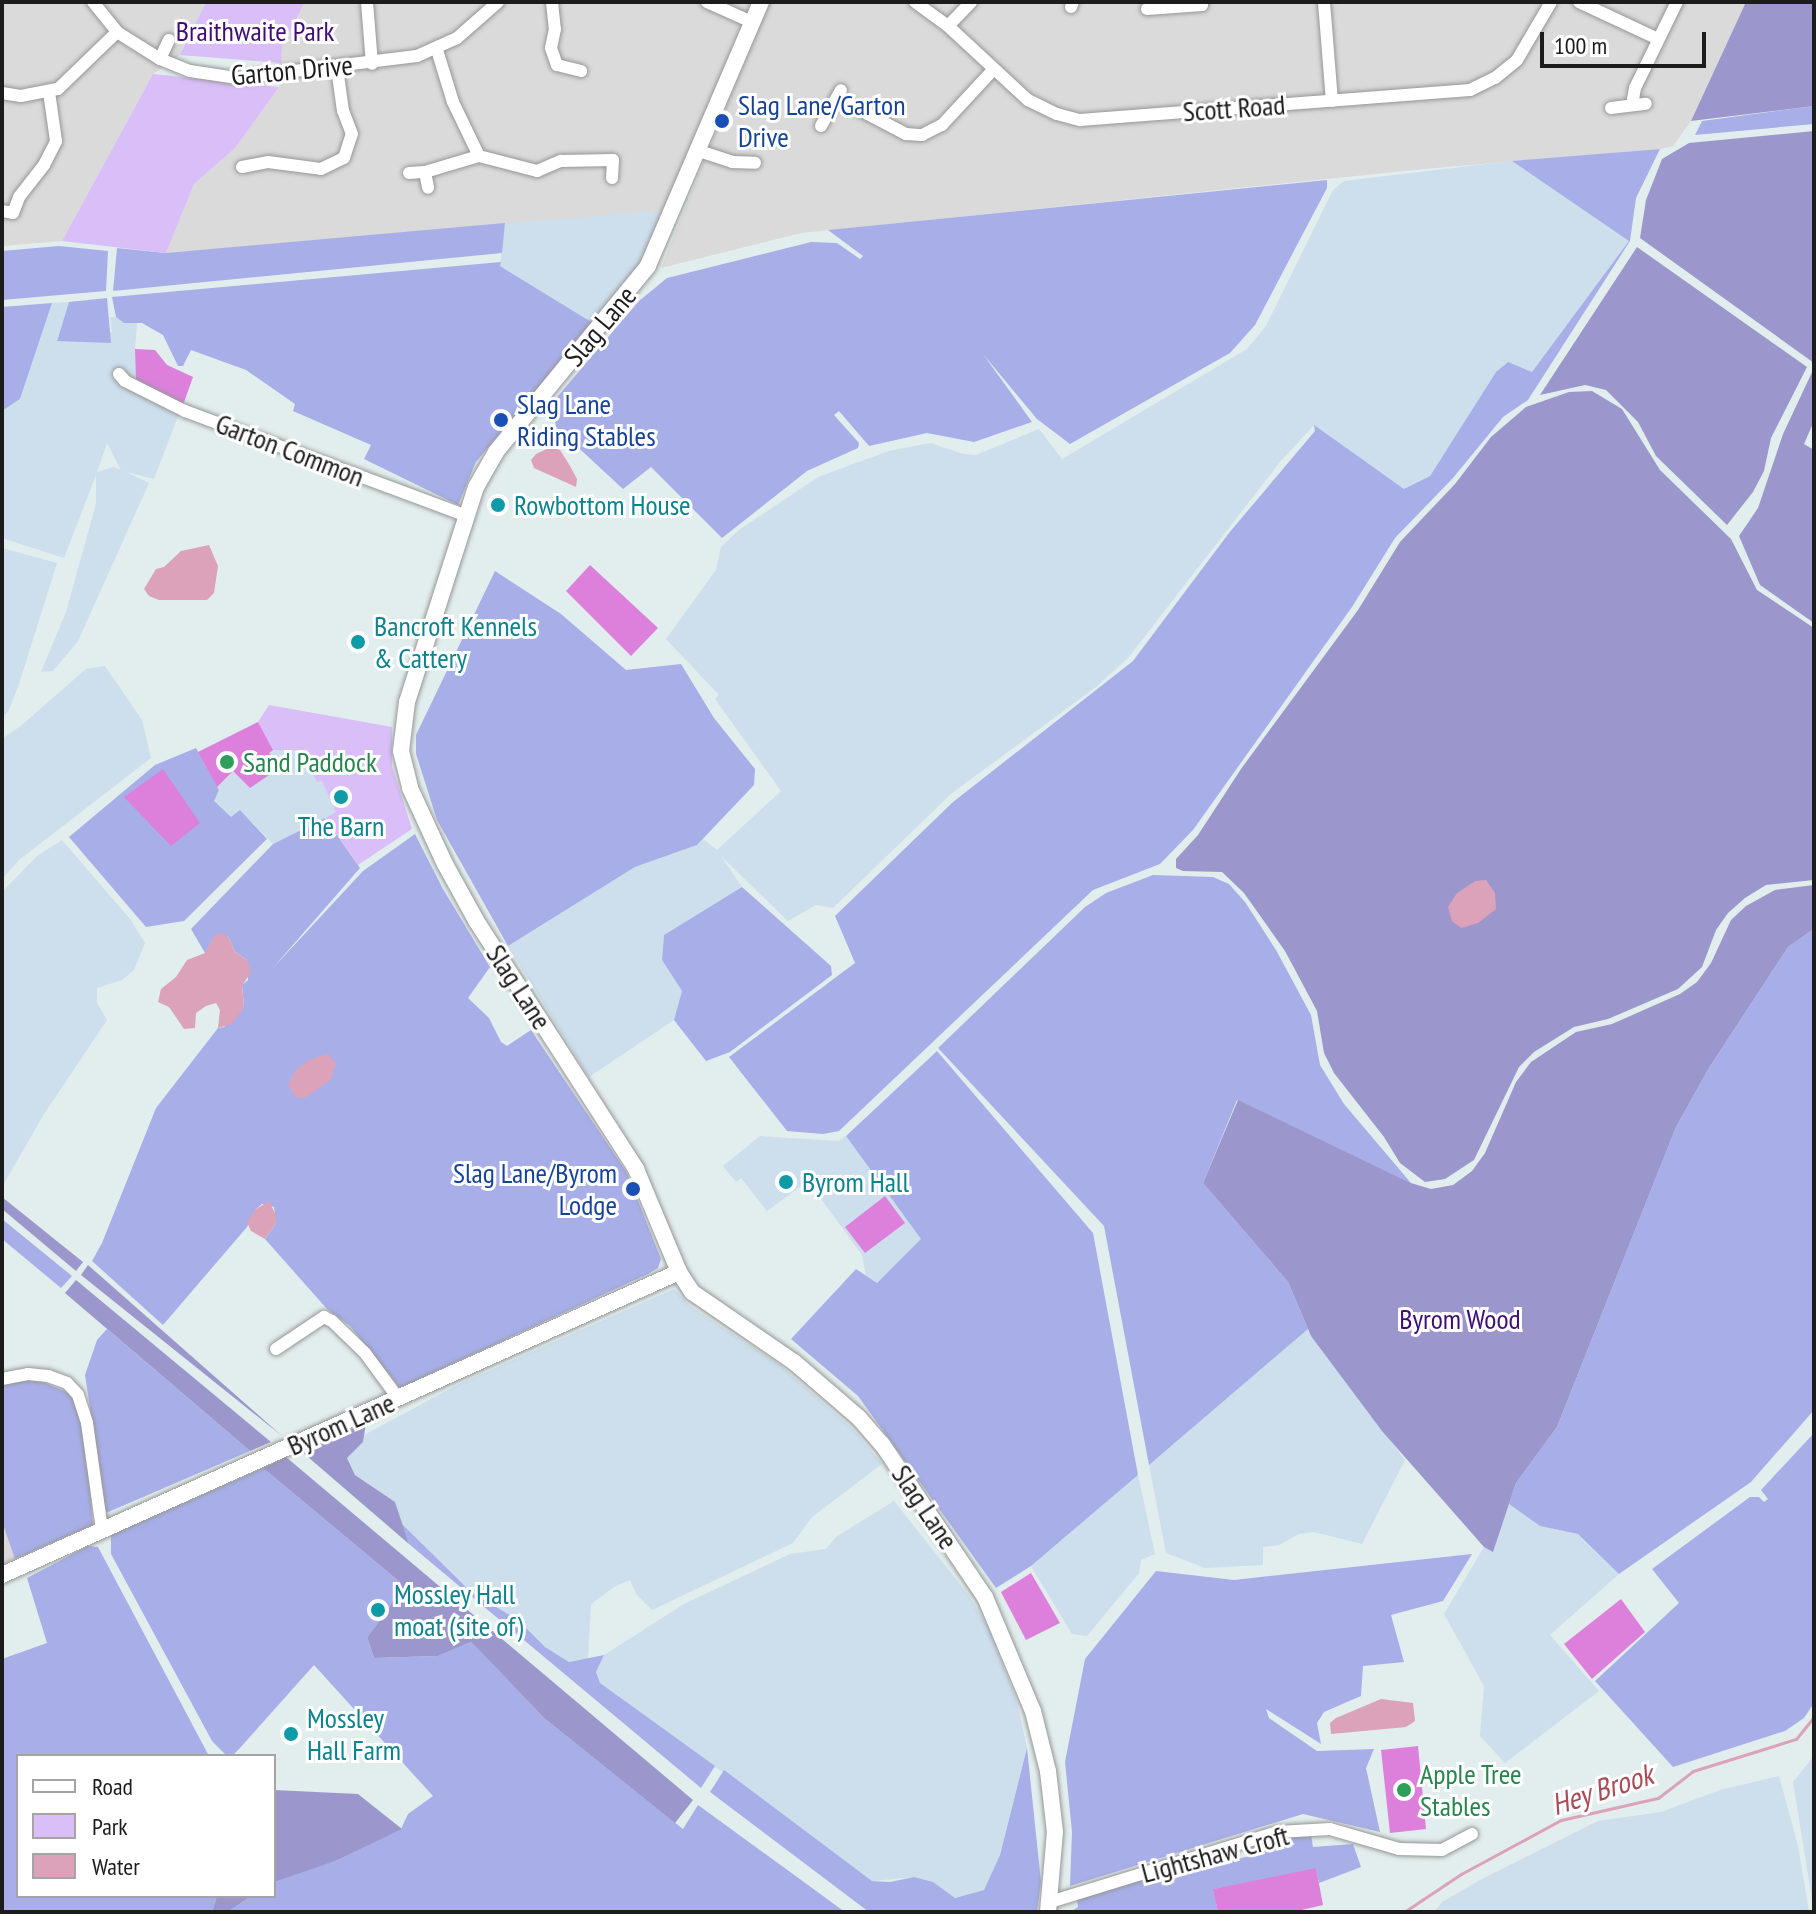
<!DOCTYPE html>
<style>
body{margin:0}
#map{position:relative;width:1816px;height:1914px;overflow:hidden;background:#e2eded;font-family:"PT Sans Narrow",sans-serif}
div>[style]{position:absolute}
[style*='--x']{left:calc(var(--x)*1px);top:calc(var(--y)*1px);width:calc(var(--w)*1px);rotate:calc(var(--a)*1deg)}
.residential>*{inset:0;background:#d9dad9}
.farmland>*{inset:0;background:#cddeec}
.grass>*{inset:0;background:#a8afe8}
.forest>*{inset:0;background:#9b97cc}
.park>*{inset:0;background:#d9bef8}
.pitch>*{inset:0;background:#dc80dc}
.water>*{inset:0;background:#dba2b9}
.stream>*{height:3px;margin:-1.5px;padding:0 1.5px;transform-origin:1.5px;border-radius:1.5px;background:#dba2b9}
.roads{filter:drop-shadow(0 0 2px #969696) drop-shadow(0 0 2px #969696)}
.minor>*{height:12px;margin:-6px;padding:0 6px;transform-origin:6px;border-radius:6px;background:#fff}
.tertiary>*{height:16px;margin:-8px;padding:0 8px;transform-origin:8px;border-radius:8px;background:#fff}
.dots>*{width:22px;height:22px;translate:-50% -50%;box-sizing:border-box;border:4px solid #fff;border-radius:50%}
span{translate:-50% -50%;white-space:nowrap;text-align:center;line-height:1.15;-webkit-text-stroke:6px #fff;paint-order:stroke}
.park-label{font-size:28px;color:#3e0d78}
.street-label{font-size:28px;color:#1c1c1c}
.transit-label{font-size:28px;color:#164399}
.left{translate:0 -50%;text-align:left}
.right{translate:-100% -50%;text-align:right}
.culture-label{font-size:28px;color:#0d838f}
.leisure-label{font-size:28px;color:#27864d}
.water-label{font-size:30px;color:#aa4b56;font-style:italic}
.frame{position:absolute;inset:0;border:4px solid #1c1c1c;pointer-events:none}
.legend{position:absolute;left:16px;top:1754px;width:260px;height:144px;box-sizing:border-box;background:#fff;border:2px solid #a4a4a4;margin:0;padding:10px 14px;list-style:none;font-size:24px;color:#1c1c1c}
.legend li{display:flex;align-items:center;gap:16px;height:40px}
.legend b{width:40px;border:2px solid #a4a4a4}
.scale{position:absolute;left:1540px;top:32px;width:166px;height:36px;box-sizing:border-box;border:4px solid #1c1c1c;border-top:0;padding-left:10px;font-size:24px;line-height:28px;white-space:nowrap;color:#1c1c1c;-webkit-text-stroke:6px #fff;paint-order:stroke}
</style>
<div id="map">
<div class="residential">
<i style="clip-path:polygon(2px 2px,206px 2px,180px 55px,153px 74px,62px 241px,2px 246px)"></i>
<i style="clip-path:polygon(305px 2px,751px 2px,664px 211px,166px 253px,194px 184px,235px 148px,279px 87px,282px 47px)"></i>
<i style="clip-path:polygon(769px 2px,1746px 2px,1691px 121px,1673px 146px,1660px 149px,1424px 169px,801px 233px,661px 268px)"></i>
<i style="clip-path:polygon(2px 1522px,15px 1559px,2px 1565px)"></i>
</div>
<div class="farmland">
<i style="clip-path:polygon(1512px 161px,1630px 241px,1532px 372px,1496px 372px,1430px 476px,1404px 489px,1313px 426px,1280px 462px,1128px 658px,1096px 687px,952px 793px,833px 908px,816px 905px,788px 921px,721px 856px,742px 887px,664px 935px,662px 960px,682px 991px,674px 1020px,589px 1077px,508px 946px,635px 867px,697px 845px,703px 839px,717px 850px,781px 791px,715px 699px,719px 695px,666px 639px,716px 570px,721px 547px,739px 530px,818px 477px,889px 451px,930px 443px,963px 454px,976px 455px,1039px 429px,1062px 459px,1247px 349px,1266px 326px,1333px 190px,1344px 181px)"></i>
<i style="clip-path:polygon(664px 211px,642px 262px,593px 323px,500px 266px,505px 223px)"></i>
<i style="clip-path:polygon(evenodd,69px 302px,57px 340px,112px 332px,110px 317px,116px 317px,124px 323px,137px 323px,135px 349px,155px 350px,167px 365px,193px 377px,154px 479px,126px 472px,149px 483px,78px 641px,53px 671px,41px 672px,66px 612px,96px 504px,96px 475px,64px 558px,2px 538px,2px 411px,20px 399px,52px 303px,69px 302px,107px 443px,121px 470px,113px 467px,97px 472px,107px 443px)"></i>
<i style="clip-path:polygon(2px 548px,57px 563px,19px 684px,8px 712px,2px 717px)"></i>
<i style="clip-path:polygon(105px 666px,142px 720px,151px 758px,19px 860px,2px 879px,2px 739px,22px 725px,86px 669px)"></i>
<i style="clip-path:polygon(258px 722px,273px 750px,300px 749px,317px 782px,322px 780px,337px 812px,273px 844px,240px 810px,231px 818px,213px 801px,219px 790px,198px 752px)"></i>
<i style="clip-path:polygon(62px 840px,130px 919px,145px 943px,134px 970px,122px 980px,97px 988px,97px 1003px,107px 1020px,44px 1114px,3px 1185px,2px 892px,37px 856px)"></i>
<i style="clip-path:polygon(760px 1136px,839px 1141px,846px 1136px,922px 1239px,877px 1283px,866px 1275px,862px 1255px,808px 1181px,767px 1211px,741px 1178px,736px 1182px,723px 1166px)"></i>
<i style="clip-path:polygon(674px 1289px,690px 1306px,781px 1366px,853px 1429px,882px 1464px,812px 1517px,793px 1543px,652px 1610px,636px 1594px,630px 1580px,614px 1587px,591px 1604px,588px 1658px,569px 1662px,545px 1647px,517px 1619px,473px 1594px,402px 1524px,395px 1502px,355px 1475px,347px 1458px,363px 1442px,364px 1435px,459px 1384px)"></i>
<i style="clip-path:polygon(1308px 1329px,1405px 1460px,1362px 1544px,1314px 1532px,1299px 1534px,1279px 1545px,1263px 1547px,1263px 1565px,1205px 1568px,1166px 1553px,1149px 1465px)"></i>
<i style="clip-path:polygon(1138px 1475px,1155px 1554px,1141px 1560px,1139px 1573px,1087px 1636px,1072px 1634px,1031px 1566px)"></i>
<i style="clip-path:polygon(894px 1501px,967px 1593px,988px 1627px,1016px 1699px,1027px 1748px,1000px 1855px,984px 1890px,954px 1898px,933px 1882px,915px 1877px,872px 1881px,600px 1683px,596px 1672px,604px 1655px,684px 1604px,790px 1554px,826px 1549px,836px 1537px)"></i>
<i style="clip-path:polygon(1509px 1504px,1540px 1526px,1578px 1534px,1619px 1574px,1550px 1635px,1599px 1691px,1505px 1763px,1480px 1736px,1484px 1686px,1444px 1614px,1484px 1547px,1493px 1551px)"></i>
<i style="clip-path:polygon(1814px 1756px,1814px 1912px,1793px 1782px)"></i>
<i style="clip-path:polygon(1779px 1776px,1798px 1846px,1809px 1912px,1434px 1912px,1442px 1902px,1482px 1879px,1598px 1821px,1661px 1812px,1720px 1790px)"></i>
</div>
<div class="grass">
<i style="clip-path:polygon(1814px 106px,1814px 124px,1695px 135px,1702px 121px)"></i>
<i style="clip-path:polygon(1660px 149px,1636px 198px,1630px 241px,1528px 400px,1503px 417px,1453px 478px,1395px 538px,1352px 607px,1193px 830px,1160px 864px,1093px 890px,839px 1131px,823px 1134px,787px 1131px,729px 1057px,855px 963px,835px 916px,953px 802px,1133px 661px,1229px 533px,1315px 431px,1314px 425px,1404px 489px,1430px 476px,1496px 372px,1508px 362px,1532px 372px,1629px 241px,1512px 161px)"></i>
<i style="clip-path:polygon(1327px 180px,1327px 188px,1255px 325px,1230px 353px,1070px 444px,1037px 419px,983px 354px,1032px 422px,974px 442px,927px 433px,869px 446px,839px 411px,834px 415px,859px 443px,858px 448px,807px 471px,722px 538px,651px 467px,623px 489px,556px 427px,552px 403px,639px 301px,667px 278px,811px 242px,837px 243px,860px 259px,863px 256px,828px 230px)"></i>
<i style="clip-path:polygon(505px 223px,502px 253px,113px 291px,117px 248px,166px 253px)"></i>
<i style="clip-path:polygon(59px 246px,108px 251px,106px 291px,2px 300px,2px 251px)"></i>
<i style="clip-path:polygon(501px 262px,500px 266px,593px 323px,476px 462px,458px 505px,364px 459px,371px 445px,293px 411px,295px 404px,246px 370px,191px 350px,183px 366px,178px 366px,163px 335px,142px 323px,124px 323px,116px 317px,112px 297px)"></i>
<i style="clip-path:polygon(107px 298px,111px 343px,57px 341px,69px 302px)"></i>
<i style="clip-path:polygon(52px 303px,20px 399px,2px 411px,2px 307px)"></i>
<i style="clip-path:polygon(495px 571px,561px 614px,626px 670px,681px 664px,714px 718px,755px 769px,754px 785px,697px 845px,635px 867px,508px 946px,437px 820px,416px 754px,416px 735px)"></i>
<i style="clip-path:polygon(196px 748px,219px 790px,214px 801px,231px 817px,240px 810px,267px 839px,184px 921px,146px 927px,69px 837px,155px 765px)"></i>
<i style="clip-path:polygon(325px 818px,360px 868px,272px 969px,363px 871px,415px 834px,443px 889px,490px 967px,468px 998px,489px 1018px,501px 1042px,507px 1046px,531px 1030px,627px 1173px,661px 1259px,658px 1268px,648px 1274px,400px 1388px,350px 1326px,327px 1309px,265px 1239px,276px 1223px,274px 1207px,262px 1204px,256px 1209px,247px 1227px,163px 1325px,92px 1261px,102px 1243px,156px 1108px,218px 1028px,224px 1027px,244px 1007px,242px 985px,248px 980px,247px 960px,235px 952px,228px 936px,205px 953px,191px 929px,273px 844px)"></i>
<i style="clip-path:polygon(1153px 875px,1213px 877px,1229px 884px,1245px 902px,1276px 950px,1311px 1015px,1320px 1065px,1344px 1104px,1411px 1183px,1237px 1100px,1203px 1183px,1288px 1282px,1308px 1329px,1149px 1465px,1104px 1226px,938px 1048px,1085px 907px,1106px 893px)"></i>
<i style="clip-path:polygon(742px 887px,831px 966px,832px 975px,730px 1052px,706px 1061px,674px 1020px,682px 991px,662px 960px,664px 935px)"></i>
<i style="clip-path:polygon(1814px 929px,1814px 1410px,1751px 1482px,1619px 1574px,1578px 1534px,1540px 1526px,1509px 1504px,1516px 1483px,1557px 1427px,1676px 1127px,1709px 1068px,1788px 947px)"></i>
<i style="clip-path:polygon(937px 1051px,1093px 1233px,1138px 1475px,1031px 1566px,996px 1588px,858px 1396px,791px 1339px,856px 1269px,877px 1283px,921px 1239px,846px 1136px)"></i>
<i style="clip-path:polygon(2px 1219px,72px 1276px,61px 1288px,2px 1239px)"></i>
<i style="clip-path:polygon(107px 1329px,250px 1451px,106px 1513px,85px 1375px,97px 1340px)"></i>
<i style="clip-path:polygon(36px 1379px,69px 1393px,76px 1403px,86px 1440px,93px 1525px,15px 1559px,2px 1522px,2px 1383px)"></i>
<i style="clip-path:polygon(1814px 1433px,1814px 1703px,1804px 1718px,1785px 1731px,1673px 1767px,1595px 1681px,1679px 1603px,1652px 1569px,1750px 1497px,1759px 1497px,1764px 1502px,1768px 1499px,1761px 1490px)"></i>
<i style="clip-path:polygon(263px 1468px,401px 1583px,388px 1610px,367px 1637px,374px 1658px,438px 1656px,471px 1642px,544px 1718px,683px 1829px,698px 1805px,845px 1912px,228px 1912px,251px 1896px,274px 1896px,274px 1882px,279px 1878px,338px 1860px,401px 1829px,408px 1814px,433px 1796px,314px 1665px,240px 1748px,232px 1756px,225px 1754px,212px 1741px,111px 1554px,111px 1535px)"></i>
<i style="clip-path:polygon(402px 1524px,473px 1594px,517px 1619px,545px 1647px,569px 1662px,604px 1655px,596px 1672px,600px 1683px,715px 1766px,701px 1788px,409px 1544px)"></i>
<i style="clip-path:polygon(88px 1546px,98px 1547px,209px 1756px,18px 1756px,18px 1896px,217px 1896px,212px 1912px,2px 1912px,2px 1659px,47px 1643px,27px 1578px)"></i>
<i style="clip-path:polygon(1472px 1554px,1443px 1601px,1391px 1615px,1404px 1662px,1363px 1666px,1361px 1696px,1324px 1712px,1317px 1723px,1321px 1744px,1266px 1709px,1269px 1718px,1317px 1751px,1374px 1749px,1366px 1768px,1380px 1832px,1303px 1814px,1070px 1886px,1072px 1832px,1065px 1762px,1085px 1659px,1156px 1571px,1234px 1580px)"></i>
<i style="clip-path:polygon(1027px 1748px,1041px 1882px,1037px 1912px,869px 1912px,710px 1792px,724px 1770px,872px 1881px,890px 1882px,914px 1877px,933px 1882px,955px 1898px,984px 1890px,1000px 1855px)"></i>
<i style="clip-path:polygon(1311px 1834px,1313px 1847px,1353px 1844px,1361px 1867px,1319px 1883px,1316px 1869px,1214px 1889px,1218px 1912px,1070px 1912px,1078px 1907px,1077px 1898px,1213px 1856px,1216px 1863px,1251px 1856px,1250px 1845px)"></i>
</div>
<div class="forest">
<i style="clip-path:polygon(1746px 2px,1814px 2px,1814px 106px,1691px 121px)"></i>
<i style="clip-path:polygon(1814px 131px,1814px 363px,1640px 238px,1646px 200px,1662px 159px,1689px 143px)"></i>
<i style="clip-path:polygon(1637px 247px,1807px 367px,1771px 438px,1764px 471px,1753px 492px,1727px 525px,1656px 456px,1638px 422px,1606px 390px,1585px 385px,1540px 395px)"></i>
<i style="clip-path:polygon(1814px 368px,1814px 421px,1804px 444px,1814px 450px,1814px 623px,1760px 585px,1739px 536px,1758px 508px,1783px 434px)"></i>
<i style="clip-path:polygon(1592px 391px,1622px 409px,1660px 470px,1731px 539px,1757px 590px,1814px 628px,1814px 880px,1766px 885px,1745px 898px,1728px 913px,1716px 930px,1702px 967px,1678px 989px,1608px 1019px,1574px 1027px,1534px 1052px,1519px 1067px,1474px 1160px,1445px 1179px,1425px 1182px,1400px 1163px,1384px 1137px,1334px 1073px,1324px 1053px,1317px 1011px,1285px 951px,1244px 893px,1222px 872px,1183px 871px,1176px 868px,1176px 859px,1198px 835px,1241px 769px,1358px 610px,1400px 542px,1455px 484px,1491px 437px,1526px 407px,1569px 392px)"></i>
<i style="clip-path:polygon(1814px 885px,1814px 929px,1788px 947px,1709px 1068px,1676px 1127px,1557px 1427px,1516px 1483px,1493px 1552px,1484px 1547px,1382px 1431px,1311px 1336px,1288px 1282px,1203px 1183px,1238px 1100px,1411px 1183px,1431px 1189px,1453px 1185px,1472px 1171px,1485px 1153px,1516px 1082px,1531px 1062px,1576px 1032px,1612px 1024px,1680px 994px,1697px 982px,1711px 963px,1731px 920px,1746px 906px,1775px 890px)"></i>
<i style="clip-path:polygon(2px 1197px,83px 1262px,76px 1271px,2px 1209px)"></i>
<i style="clip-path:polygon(88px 1265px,282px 1436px,81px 1275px)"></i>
<i style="clip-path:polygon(76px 1280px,271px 1442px,250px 1451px,65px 1293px)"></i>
<i style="clip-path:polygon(366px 1423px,363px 1442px,347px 1458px,355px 1475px,395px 1502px,409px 1544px,301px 1451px)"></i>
<i style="clip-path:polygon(286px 1457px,693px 1800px,675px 1823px,544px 1718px,471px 1642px,438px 1656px,374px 1658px,367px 1637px,388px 1610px,401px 1583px,263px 1468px)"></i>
<i style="clip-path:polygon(274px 1790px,358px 1794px,402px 1829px,338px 1860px,274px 1882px)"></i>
<i style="clip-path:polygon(217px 1896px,251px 1896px,228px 1912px,212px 1912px)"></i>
</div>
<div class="park">
<i style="clip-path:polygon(206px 2px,305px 2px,282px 47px,281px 63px,180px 55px)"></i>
<i style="clip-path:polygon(153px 74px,279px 87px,235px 148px,194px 184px,166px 253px,62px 241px)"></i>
<i style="clip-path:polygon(269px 705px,392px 727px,392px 766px,412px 829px,358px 865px,325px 818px,336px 812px,322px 781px,317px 782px,300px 750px,273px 750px,258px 722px)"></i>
</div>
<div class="pitch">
<i style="clip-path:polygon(135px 349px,155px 350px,167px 365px,193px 377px,183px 405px,136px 379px)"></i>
<i style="clip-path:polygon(590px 565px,658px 628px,631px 656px,566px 591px)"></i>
<i style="clip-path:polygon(258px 722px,273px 750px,269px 753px,281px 767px,250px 788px,233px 771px,217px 787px,198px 752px)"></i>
<i style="clip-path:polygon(163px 769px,200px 823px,171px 846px,124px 797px)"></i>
<i style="clip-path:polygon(885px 1196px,905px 1223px,865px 1253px,845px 1227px)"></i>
<i style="clip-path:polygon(1031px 1573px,1060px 1623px,1026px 1640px,1001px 1592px)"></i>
<i style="clip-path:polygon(1621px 1599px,1645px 1632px,1592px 1679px,1564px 1644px)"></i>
<i style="clip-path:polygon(1418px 1746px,1426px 1829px,1390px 1833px,1381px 1750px)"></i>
<i style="clip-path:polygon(1316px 1868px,1323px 1905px,1293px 1912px,1218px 1912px,1213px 1889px)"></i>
</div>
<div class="water">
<i style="clip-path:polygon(551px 447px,560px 450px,570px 466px,577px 479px,576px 487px,534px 468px,531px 460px,536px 454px)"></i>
<i style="clip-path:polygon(209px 545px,218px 566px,214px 593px,207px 600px,159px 600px,149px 596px,144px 589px,156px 569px,164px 567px,181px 551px)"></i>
<i style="clip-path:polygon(1486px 880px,1495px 893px,1496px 909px,1478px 923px,1461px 928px,1452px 921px,1448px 907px,1457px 893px,1475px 881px)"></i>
<i style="clip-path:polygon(221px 933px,228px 936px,235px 952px,247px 960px,251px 972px,242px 986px,244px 1007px,232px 1024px,218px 1028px,220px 1010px,216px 1003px,206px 1006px,196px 1013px,195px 1028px,184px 1029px,169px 1007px,158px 1002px,161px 989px,176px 977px,187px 960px,205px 953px,214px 936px)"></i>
<i style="clip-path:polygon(327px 1054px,336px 1063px,331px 1079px,307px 1097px,297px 1098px,288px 1085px,295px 1071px,307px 1061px)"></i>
<i style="clip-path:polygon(269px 1201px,276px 1215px,276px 1223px,265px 1239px,251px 1231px,247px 1222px,256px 1209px)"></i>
<i style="clip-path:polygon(1381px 1699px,1413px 1703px,1415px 1721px,1406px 1727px,1331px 1734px,1330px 1723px,1336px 1718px)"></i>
</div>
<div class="stream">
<i style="--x:1404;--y:1912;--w:69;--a:-33.7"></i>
<i style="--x:1461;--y:1874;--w:114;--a:-28.4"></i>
<i style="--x:1561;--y:1820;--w:99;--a:-12.8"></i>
<i style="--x:1658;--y:1798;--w:44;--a:-37.6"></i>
<i style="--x:1693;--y:1771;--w:108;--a:-17.3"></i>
<i style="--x:1796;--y:1739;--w:28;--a:-51"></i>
</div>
<div class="roads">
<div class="minor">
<i style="--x:93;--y:2;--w:38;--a:51"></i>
<i style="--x:117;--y:32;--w:51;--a:32.1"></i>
<i style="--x:160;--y:59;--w:32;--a:22"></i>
<i style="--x:190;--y:71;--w:48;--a:8.5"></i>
<i style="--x:237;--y:78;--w:181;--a:-7"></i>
<i style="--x:417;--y:56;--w:44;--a:-24.2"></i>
<i style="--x:457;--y:38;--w:55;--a:-41.3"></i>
<i style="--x:367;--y:2;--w:62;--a:85.4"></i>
<i style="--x:552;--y:2;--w:27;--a:84"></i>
<i style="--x:555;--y:29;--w:19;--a:102"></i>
<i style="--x:551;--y:48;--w:18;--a:71"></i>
<i style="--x:557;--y:65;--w:25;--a:14"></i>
<i style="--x:707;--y:2;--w:49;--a:24"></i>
<i style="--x:915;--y:2;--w:41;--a:36"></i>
<i style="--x:948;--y:26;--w:109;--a:42.8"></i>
<i style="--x:1028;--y:100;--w:32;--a:26"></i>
<i style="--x:1057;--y:114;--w:24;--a:15"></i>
<i style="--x:1080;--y:120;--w:391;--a:-4.4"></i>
<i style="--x:1470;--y:90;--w:28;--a:-26"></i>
<i style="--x:1495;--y:78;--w:28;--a:-39"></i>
<i style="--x:1517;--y:60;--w:67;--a:-59.6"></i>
<i style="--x:1324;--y:2;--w:99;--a:85.4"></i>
<i style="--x:1579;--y:2;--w:87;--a:25.1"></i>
<i style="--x:1071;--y:7;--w:5;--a:-68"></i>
<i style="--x:1147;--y:9;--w:55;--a:-4.2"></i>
<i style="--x:1202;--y:5;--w:3;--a:-90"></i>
<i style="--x:948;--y:26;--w:33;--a:-46"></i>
<i style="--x:437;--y:50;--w:54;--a:72.9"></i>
<i style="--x:453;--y:102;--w:60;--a:64.3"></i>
<i style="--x:479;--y:156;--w:60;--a:14.5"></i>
<i style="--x:537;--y:171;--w:26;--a:-23"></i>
<i style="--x:561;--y:161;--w:52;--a:-1.1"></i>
<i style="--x:613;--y:160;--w:18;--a:93"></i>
<i style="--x:160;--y:59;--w:21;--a:-65"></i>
<i style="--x:2;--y:93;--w:19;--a:9"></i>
<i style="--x:21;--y:96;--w:38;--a:-11"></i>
<i style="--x:58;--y:89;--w:82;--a:-44"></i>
<i style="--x:837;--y:98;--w:78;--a:27.6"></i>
<i style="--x:906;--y:134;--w:16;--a:4"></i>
<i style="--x:922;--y:135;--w:22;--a:-27"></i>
<i style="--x:942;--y:125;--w:75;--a:-47.2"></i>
<i style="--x:1632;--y:105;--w:17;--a:-80"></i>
<i style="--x:1635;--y:88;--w:96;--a:-64"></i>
<i style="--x:1611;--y:108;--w:35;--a:-7"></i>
<i style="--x:821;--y:126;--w:41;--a:-60.9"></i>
<i style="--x:699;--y:151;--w:35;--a:18"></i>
<i style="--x:732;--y:162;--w:23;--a:2"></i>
<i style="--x:242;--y:167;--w:26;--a:-11"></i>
<i style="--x:268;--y:162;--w:53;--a:7.5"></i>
<i style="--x:321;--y:169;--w:25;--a:-26"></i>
<i style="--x:344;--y:158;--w:25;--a:-72"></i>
<i style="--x:352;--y:134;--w:25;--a:-111"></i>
<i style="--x:343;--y:111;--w:43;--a:-97.9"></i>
<i style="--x:425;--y:172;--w:56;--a:-16.5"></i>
<i style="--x:409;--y:173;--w:16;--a:-4"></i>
<i style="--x:425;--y:172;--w:16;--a:79"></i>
<i style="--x:2;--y:211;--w:11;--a:10"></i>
<i style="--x:13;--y:213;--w:17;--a:-69"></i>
<i style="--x:19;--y:197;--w:41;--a:-52"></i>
<i style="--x:44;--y:165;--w:27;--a:-63"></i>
<i style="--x:56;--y:141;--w:49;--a:-98.1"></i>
<i style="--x:119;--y:374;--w:9;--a:49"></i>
<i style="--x:125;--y:381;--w:67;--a:26.6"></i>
<i style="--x:185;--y:411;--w:301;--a:20.4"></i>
<i style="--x:276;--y:1349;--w:58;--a:-33.7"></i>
<i style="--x:324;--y:1317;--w:9;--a:27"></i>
<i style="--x:332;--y:1321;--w:46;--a:44.1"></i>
<i style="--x:365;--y:1353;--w:56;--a:53.7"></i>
<i style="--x:2;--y:1379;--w:26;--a:-11"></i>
<i style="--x:28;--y:1374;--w:20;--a:6"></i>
<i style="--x:48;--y:1376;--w:20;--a:20"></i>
<i style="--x:67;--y:1383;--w:16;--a:47"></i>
<i style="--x:78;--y:1395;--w:29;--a:72"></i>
<i style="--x:87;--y:1423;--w:108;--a:82"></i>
<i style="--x:1050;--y:1902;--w:239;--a:-17.1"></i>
<i style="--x:1278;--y:1832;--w:52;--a:-3.3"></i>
<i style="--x:1330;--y:1829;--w:72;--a:16.2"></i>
<i style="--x:1399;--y:1849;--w:43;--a:1.3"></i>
<i style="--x:1442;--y:1850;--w:34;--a:-28"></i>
</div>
<div class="tertiary">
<i style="--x:761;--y:2;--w:287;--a:113.2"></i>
<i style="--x:648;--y:266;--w:240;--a:129.3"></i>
<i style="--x:496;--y:452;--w:40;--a:119.7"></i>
<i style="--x:476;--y:487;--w:226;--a:107.8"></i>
<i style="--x:407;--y:702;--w:49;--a:97"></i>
<i style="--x:401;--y:751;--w:38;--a:76"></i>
<i style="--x:410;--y:788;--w:84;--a:65.3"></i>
<i style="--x:445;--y:864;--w:66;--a:61.1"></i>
<i style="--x:477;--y:922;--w:294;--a:57.2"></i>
<i style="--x:636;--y:1169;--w:112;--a:67.3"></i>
<i style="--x:679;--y:1272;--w:24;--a:57"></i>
<i style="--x:692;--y:1292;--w:124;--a:34.5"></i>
<i style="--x:794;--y:1362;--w:86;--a:40.7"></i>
<i style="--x:859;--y:1418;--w:35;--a:49"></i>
<i style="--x:882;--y:1444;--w:184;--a:56.1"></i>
<i style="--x:985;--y:1597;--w:124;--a:67.2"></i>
<i style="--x:1033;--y:1711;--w:62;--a:76"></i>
<i style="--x:1048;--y:1771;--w:61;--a:83.5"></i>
<i style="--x:1055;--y:1832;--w:80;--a:95"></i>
<i style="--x:2;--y:1575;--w:742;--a:-24.11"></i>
</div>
</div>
<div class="dots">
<i style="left:722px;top:121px;background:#1a4fb4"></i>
<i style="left:501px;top:420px;background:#1a4fb4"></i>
<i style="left:498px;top:505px;background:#0f9aa8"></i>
<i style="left:358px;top:642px;background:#0f9aa8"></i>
<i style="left:227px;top:762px;background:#2e9e5b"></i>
<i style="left:341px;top:797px;background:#0f9aa8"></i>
<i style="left:786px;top:1182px;background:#0f9aa8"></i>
<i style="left:633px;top:1189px;background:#1a4fb4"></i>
<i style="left:378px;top:1610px;background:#0f9aa8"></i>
<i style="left:291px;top:1734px;background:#0f9aa8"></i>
<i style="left:1404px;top:1790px;background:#2e9e5b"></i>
</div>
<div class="park-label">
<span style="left:255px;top:31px">Braithwaite Park</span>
<span style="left:1460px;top:1319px">Byrom Wood</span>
</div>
<div class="street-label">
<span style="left:292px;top:70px;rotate:-5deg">Garton Drive</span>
<span style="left:1234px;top:108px;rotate:-4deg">Scott Road</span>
<span style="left:600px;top:326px;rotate:-50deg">Slag Lane</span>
<span style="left:290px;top:450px;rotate:21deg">Garton Common</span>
<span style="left:519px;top:987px;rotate:57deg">Slag Lane</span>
<span style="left:341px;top:1424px;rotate:-24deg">Byrom Lane</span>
<span style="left:925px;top:1507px;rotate:56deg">Slag Lane</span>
<span style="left:1215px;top:1854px;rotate:-15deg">Lightshaw Croft</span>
</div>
<div class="transit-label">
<span class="left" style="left:738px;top:121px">Slag Lane/Garton<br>Drive</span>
<span class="left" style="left:517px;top:420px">Slag Lane<br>Riding Stables</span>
<span class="right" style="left:617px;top:1189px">Slag Lane/Byrom<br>Lodge</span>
</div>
<div class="culture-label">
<span class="left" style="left:514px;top:505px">Rowbottom House</span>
<span class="left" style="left:374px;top:642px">Bancroft Kennels<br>&amp; Cattery</span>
<span style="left:341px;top:826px">The Barn</span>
<span class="left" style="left:802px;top:1182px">Byrom Hall</span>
<span class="left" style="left:394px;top:1610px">Mossley Hall<br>moat (site of)</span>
<span class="left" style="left:307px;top:1734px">Mossley<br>Hall Farm</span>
</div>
<div class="leisure-label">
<span class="left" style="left:243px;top:762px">Sand Paddock</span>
<span class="left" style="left:1420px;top:1790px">Apple Tree<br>Stables</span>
</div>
<div class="water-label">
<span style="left:1602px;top:1789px;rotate:-18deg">Hey Brook</span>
</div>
<div class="frame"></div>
<ul class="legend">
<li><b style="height:10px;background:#fff"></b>Road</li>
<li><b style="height:22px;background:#d9bef8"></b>Park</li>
<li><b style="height:22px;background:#dba2b9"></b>Water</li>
</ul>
<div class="scale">100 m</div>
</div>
